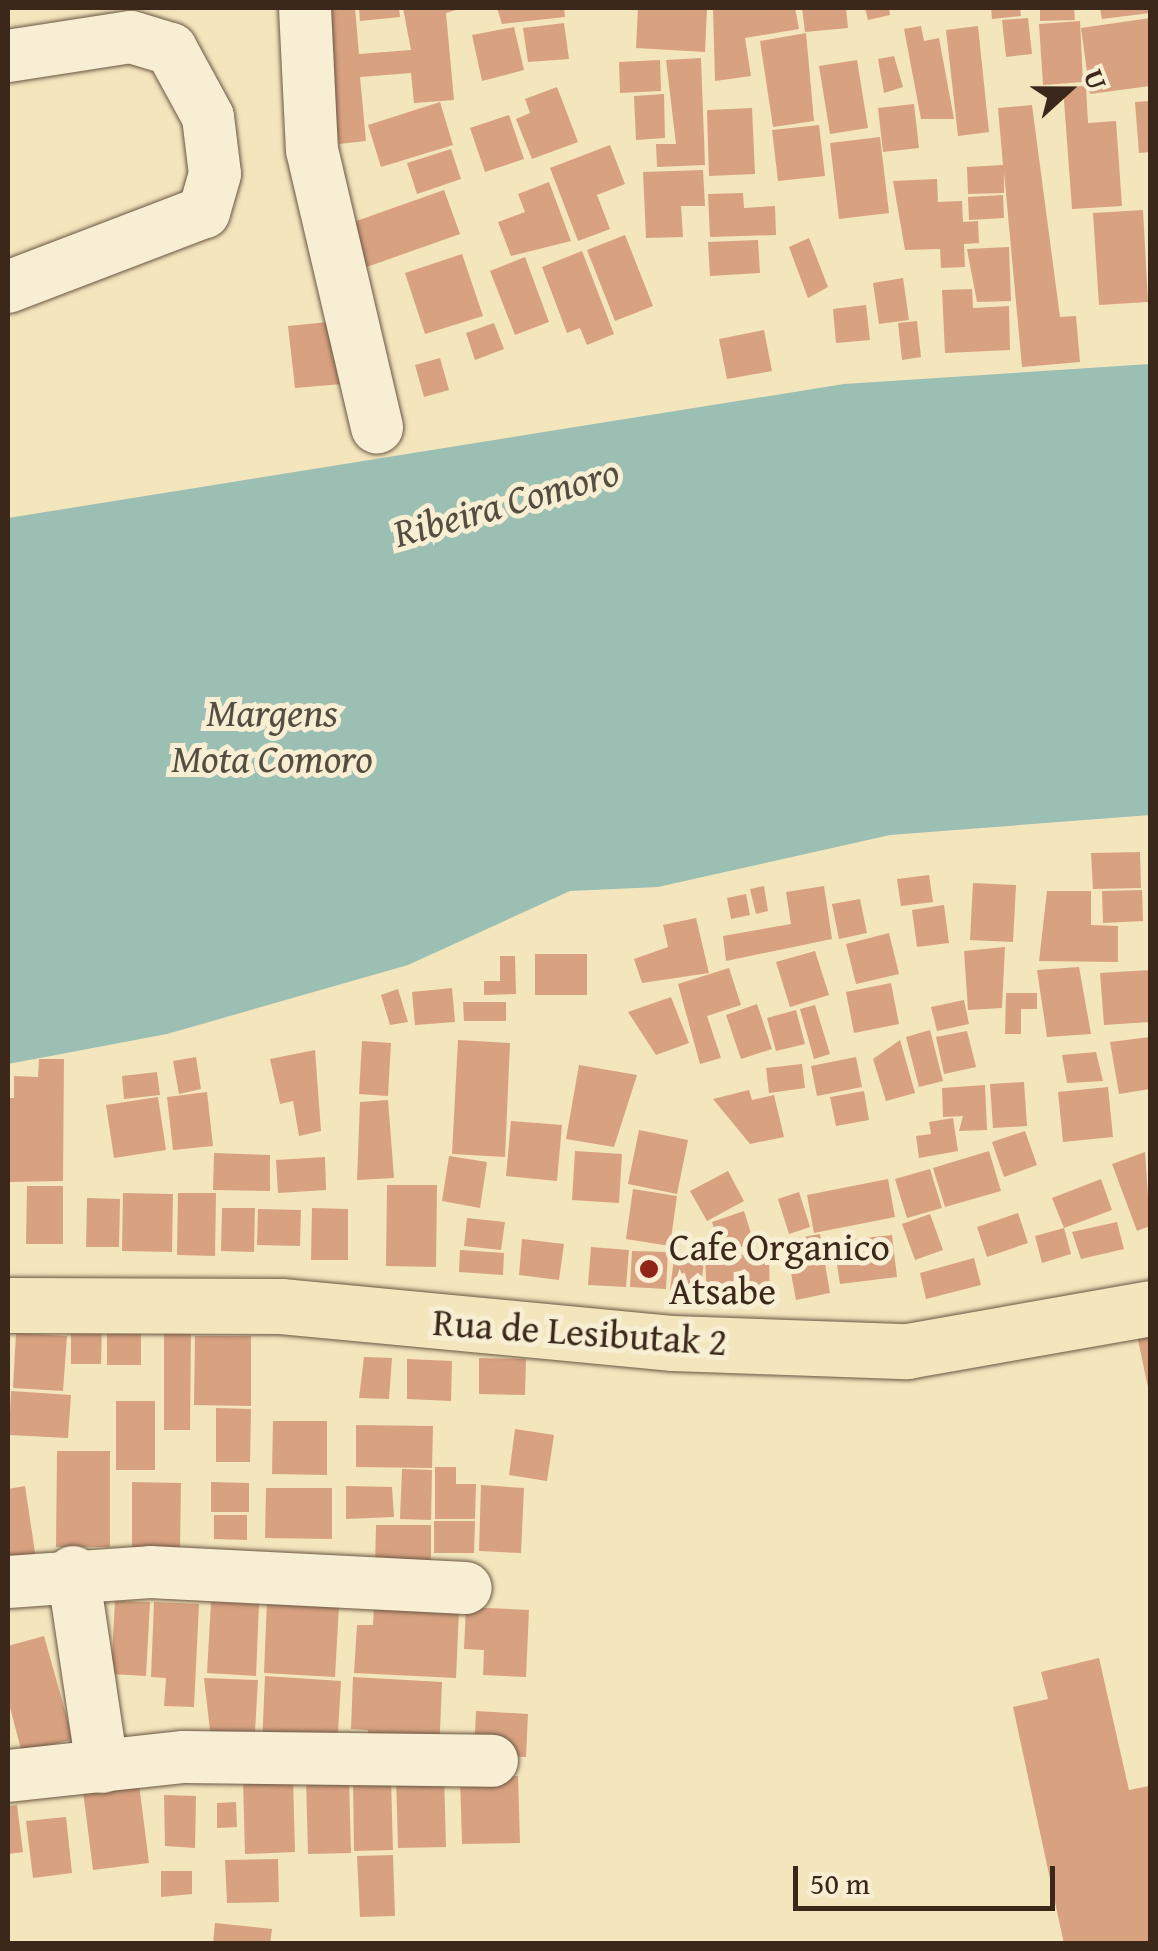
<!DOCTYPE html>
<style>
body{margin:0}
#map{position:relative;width:1158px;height:1951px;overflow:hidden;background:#f3e5bc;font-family:"Gentium Book Plus",serif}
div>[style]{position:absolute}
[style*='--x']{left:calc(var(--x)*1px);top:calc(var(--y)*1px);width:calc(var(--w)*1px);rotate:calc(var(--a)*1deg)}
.water>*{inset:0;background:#9bbfb2}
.building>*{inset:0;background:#d8a280}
.roads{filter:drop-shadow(0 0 2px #6a5743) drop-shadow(0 0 2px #6a5743)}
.minor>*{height:52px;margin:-26px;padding:0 26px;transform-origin:26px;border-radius:26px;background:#f7eed3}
.major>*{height:55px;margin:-27.5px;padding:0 27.5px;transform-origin:27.5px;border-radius:27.5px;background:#f3e5bc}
.dots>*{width:28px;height:28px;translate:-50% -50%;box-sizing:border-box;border:5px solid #f7eed3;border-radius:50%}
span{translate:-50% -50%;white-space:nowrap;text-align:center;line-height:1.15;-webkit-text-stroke:10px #f7eed3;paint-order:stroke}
.poi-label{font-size:38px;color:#3c281b}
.left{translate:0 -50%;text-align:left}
.street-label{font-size:38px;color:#3c281b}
.water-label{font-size:40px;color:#544e41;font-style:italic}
.frame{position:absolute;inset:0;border:10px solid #3c281b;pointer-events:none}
.north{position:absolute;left:1018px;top:40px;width:100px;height:100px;-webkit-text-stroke:8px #f7eed3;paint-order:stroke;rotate:69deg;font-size:28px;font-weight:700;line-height:40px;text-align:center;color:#3c281b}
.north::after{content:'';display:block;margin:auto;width:35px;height:45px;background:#3c281b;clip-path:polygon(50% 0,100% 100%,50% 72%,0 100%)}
.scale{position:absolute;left:793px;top:1866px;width:262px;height:45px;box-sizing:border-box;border:5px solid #3c281b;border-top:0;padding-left:12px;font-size:30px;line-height:35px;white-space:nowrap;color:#3c281b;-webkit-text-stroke:8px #f7eed3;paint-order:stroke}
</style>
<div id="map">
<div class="water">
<i style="clip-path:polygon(1150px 364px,1150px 815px,890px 835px,658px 887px,570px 891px,408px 965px,167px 1034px,8px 1064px,8px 518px,844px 384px)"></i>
</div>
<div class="building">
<i style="clip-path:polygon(319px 8px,355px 8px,359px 54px,411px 50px,403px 8px,462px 8px,446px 13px,454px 100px,414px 103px,411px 73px,360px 77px,366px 141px,339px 144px)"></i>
<i style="clip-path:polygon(359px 8px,399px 8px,400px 17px,360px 21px)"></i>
<i style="clip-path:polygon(497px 8px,564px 8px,565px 17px,502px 24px)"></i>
<i style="clip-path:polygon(638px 8px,707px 8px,705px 52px,636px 48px)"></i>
<i style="clip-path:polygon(713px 8px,795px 8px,799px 29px,745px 38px,751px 76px,715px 81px)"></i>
<i style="clip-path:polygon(802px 8px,846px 8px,848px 28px,805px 32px)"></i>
<i style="clip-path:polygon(865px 8px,889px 8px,890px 15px,868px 20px)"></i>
<i style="clip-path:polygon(991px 8px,1020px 8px,1021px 16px,992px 19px)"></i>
<i style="clip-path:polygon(1040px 8px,1074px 8px,1075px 20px,1040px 21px)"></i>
<i style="clip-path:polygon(1100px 8px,1150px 8px,1150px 13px,1102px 19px)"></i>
<i style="clip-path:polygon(1028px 18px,1032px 54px,1006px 57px,1002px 20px)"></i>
<i style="clip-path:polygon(1150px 18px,1150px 86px,1090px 94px,1081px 28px)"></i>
<i style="clip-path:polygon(1080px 21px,1083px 82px,1043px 85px,1039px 24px)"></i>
<i style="clip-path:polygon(564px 23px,569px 59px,528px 62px,523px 28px)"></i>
<i style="clip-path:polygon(921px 26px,924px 41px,939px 38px,954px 119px,921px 119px,904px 29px)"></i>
<i style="clip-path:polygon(978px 26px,989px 132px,958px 136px,946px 30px)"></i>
<i style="clip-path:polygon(514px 27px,524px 70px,482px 81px,472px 35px)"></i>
<i style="clip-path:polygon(806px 33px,814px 121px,773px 127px,760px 41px)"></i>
<i style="clip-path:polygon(894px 56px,903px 87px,884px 93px,878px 59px)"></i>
<i style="clip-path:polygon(701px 58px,705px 165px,657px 167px,656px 144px,676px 144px,666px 60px)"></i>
<i style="clip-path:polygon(660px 60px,661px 91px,620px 93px,619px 62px)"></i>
<i style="clip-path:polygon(857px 60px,868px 128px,830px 134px,819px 66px)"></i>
<i style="clip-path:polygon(1086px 86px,1088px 123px,1116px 121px,1122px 206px,1072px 209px,1063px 87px)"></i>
<i style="clip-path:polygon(557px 87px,578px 142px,532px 159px,516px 119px,530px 113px,525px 99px)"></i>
<i style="clip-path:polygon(664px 94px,665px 138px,636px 140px,634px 96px)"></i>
<i style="clip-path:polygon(1150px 101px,1150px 152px,1139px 153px,1135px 102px)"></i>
<i style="clip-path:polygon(440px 102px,453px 145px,381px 167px,368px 125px)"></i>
<i style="clip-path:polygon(914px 104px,919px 148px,883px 152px,878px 108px)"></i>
<i style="clip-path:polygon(1032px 105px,1060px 317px,1076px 316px,1080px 362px,1022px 367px,1004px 172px,1004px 193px,968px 194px,967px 167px,1003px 165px,998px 108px)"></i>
<i style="clip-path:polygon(752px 108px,755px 174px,709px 176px,707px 110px)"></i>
<i style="clip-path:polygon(509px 115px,524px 159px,485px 172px,470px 128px)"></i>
<i style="clip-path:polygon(819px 125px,825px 176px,778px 181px,772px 130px)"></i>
<i style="clip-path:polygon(880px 137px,889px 213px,839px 219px,830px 143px)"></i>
<i style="clip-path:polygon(610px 145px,625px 184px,597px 195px,610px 229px,578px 241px,550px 168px)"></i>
<i style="clip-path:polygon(451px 149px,461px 179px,417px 194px,407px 163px)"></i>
<i style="clip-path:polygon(703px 170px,705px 206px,681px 206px,683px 237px,646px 238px,643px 172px)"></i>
<i style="clip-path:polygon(937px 179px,938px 202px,962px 201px,963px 222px,978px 221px,979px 243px,964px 244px,965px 267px,941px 268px,940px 249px,905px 250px,893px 181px)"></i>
<i style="clip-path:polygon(549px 182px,571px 241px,511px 256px,498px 222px,525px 212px,518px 194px)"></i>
<i style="clip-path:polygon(444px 190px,460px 234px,361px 269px,345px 225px)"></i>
<i style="clip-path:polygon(743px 193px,744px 208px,775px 206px,776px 235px,710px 237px,708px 194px)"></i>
<i style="clip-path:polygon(1003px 195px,1004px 218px,969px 220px,968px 197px)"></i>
<i style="clip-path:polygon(1143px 210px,1148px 302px,1099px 305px,1093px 213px)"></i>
<i style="clip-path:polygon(625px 235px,653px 306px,615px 321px,587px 250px)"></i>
<i style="clip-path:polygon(809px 238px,828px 287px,808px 298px,789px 247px)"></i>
<i style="clip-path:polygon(758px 240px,760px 273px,710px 276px,708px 242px)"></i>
<i style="clip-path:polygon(1009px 247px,1011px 301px,977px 302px,967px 249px)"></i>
<i style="clip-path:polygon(582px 251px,614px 334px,587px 345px,580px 328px,567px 333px,542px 267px)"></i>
<i style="clip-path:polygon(462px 254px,483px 316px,425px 334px,405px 273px)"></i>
<i style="clip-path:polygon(525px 257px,549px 322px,515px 335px,490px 271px)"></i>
<i style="clip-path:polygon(903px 278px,909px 320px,879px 324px,873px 283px)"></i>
<i style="clip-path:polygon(972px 289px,973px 308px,1009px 306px,1010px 350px,945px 353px,942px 290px)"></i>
<i style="clip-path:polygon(866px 305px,870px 340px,836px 343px,833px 309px)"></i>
<i style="clip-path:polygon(348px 320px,354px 383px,295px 388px,288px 326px)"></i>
<i style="clip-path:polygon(917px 321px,921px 357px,902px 360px,898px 323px)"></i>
<i style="clip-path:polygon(494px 323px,504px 349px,475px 360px,466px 333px)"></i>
<i style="clip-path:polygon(764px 330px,772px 371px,727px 379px,719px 339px)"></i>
<i style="clip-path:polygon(440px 358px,449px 390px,424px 397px,415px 365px)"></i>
<i style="clip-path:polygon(1140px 852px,1141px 888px,1093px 889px,1091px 853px)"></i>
<i style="clip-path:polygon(929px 875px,933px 902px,901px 906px,897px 879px)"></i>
<i style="clip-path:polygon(973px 883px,1016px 885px,1013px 942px,970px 940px)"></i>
<i style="clip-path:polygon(764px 886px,768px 911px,756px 914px,750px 889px)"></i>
<i style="clip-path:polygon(824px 886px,832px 939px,726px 961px,723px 936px,791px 924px,786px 892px)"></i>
<i style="clip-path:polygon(1142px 890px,1143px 921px,1103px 923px,1102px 891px)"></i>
<i style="clip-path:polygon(1047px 891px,1091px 891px,1091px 925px,1118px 926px,1118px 962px,1039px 961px)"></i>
<i style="clip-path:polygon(746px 894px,750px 915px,731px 919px,727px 898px)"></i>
<i style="clip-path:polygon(860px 899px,867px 933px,839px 939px,832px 904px)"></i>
<i style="clip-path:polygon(944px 905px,949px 943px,917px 947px,912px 910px)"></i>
<i style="clip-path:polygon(696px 918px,709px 973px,642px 983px,634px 959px,668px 947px,663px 925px)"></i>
<i style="clip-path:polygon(889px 933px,899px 974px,856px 984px,846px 944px)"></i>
<i style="clip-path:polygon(1005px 947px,1002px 1008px,968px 1010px,964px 951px)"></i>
<i style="clip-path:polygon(815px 951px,829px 995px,790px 1007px,776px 962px)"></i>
<i style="clip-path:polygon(535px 954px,587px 954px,587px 995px,535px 995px)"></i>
<i style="clip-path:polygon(500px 956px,515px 956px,516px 994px,484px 995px,484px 981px,500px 981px)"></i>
<i style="clip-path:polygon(1079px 967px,1091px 1034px,1047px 1037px,1037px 970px)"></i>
<i style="clip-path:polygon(729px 968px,741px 1005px,707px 1016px,721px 1058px,700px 1064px,678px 984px)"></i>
<i style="clip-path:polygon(1150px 970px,1150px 1022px,1104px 1025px,1100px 973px)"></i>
<i style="clip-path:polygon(891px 983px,899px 1024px,854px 1033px,846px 992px)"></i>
<i style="clip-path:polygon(452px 988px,455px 1022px,415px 1025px,412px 992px)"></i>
<i style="clip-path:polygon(398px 989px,408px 1022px,390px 1025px,381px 995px)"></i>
<i style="clip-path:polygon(1006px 993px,1037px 993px,1037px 1009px,1021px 1009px,1021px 1034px,1005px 1034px)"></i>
<i style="clip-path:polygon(671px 997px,689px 1043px,656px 1055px,628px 1012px)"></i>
<i style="clip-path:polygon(964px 1000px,969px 1024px,937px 1031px,931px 1007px)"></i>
<i style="clip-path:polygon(463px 1002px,506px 1002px,506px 1021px,464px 1021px)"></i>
<i style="clip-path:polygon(757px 1004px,772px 1049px,741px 1059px,726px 1015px)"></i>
<i style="clip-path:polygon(815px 1005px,830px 1054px,814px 1059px,800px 1009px)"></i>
<i style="clip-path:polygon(796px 1010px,805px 1044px,776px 1051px,767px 1018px)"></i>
<i style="clip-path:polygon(930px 1030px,943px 1081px,919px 1087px,906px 1037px)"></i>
<i style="clip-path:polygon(967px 1031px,976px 1067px,944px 1074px,936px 1037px)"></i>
<i style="clip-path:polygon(1150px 1037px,1150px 1089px,1119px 1094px,1110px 1042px)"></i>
<i style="clip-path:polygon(458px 1040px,510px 1043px,505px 1157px,452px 1154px)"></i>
<i style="clip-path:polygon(900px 1040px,915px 1093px,886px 1101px,873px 1059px)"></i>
<i style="clip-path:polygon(362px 1041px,391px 1043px,388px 1096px,359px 1094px)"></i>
<i style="clip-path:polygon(315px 1050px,321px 1131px,299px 1136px,293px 1101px,280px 1104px,270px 1059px)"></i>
<i style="clip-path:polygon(1096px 1052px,1103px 1081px,1067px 1083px,1062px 1055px)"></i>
<i style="clip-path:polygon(196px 1057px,201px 1089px,179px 1094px,173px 1061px)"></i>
<i style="clip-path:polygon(856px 1057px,862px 1087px,817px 1096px,811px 1066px)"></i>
<i style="clip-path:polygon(39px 1059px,64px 1059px,63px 1181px,8px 1182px,8px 1098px,14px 1098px,14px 1076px,38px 1077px)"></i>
<i style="clip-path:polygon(802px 1064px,805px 1088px,769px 1093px,766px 1068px)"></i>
<i style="clip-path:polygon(579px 1065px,637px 1075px,614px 1147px,566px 1139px)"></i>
<i style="clip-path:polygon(157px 1072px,160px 1095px,124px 1099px,122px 1076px)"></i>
<i style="clip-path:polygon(1024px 1082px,1027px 1126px,993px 1128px,990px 1084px)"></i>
<i style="clip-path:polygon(985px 1085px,987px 1130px,959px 1131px,963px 1116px,943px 1117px,942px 1088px)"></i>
<i style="clip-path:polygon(1108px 1087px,1113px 1137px,1063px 1142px,1058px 1092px)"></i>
<i style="clip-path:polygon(749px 1090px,752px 1100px,774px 1095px,784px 1137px,750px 1144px,713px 1099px)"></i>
<i style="clip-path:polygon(864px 1091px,869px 1120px,836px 1126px,830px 1097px)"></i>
<i style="clip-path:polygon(207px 1092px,213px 1146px,173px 1150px,167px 1097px)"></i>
<i style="clip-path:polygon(158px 1097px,166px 1150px,114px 1158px,106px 1105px)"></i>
<i style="clip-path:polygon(388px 1100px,394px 1178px,357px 1180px,360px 1102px)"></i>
<i style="clip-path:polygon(953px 1118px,958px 1151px,919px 1158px,916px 1136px,931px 1134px,929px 1122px)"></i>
<i style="clip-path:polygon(511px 1121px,562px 1125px,557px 1181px,506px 1176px)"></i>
<i style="clip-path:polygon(639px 1130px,688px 1140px,677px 1194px,628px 1184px)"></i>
<i style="clip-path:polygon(1025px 1131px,1037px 1165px,1004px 1177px,992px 1142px)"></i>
<i style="clip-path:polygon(575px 1151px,622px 1154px,619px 1203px,572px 1200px)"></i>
<i style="clip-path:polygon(989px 1151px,1001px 1191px,945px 1207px,933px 1168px)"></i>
<i style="clip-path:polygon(1145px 1152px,1150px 1226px,1137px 1231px,1112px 1164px)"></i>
<i style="clip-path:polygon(214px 1153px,270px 1155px,270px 1191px,213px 1190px)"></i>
<i style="clip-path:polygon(449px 1156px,487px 1162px,480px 1208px,442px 1201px)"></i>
<i style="clip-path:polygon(325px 1157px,326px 1190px,278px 1193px,276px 1160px)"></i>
<i style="clip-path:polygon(930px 1169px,942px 1208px,907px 1218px,895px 1179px)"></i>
<i style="clip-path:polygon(728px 1171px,744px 1201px,707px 1221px,690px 1191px)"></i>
<i style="clip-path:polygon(888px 1179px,895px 1217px,814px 1233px,807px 1195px)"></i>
<i style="clip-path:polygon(1101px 1179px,1112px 1210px,1064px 1228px,1052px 1198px)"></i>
<i style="clip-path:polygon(387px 1185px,437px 1185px,436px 1267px,386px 1266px)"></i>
<i style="clip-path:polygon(27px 1186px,63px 1186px,63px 1244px,26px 1244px)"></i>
<i style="clip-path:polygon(633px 1189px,677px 1196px,670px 1246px,626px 1239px)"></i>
<i style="clip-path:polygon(799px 1192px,810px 1227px,789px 1234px,778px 1199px)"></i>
<i style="clip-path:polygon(123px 1193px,173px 1194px,172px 1252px,122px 1251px)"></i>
<i style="clip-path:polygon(178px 1193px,216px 1193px,215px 1256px,177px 1255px)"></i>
<i style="clip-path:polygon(87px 1198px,120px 1199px,119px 1247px,86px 1247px)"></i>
<i style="clip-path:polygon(222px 1208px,255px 1208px,254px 1252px,221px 1251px)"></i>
<i style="clip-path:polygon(312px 1208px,348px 1209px,348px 1260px,311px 1260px)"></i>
<i style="clip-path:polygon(258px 1209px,301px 1210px,300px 1246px,257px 1245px)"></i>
<i style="clip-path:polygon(744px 1211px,754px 1243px,722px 1253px,712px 1222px)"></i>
<i style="clip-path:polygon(1018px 1213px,1028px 1243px,987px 1257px,977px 1227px)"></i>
<i style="clip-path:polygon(930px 1214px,943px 1250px,915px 1260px,902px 1224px)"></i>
<i style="clip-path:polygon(467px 1218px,505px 1222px,501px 1250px,464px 1246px)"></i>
<i style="clip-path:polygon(1117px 1222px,1124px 1249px,1081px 1259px,1072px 1232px)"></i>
<i style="clip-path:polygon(1064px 1228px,1071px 1254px,1042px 1263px,1035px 1236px)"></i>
<i style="clip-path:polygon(820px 1234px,830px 1293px,796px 1300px,785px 1240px)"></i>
<i style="clip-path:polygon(892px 1235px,897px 1277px,840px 1284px,836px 1258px,848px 1256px,846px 1240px)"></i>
<i style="clip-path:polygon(522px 1239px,564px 1244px,559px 1280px,519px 1275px)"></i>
<i style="clip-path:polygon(591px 1247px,629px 1250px,626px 1287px,588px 1285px)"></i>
<i style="clip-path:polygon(460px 1250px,504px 1253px,503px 1275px,459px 1272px)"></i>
<i style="clip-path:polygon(632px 1251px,668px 1252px,666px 1289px,630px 1287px)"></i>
<i style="clip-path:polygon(769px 1254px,770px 1298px,707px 1300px,705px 1256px)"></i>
<i style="clip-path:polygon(674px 1258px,704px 1262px,700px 1295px,670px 1291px)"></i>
<i style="clip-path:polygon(974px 1258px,981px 1285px,926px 1299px,920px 1273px)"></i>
<i style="clip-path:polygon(1150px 1317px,1150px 1392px,1149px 1392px,1134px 1321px)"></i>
<i style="clip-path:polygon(141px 1322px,141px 1365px,107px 1365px,107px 1323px)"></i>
<i style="clip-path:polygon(71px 1324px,102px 1324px,101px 1364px,71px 1364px)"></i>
<i style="clip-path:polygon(164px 1330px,191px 1330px,190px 1430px,164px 1430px)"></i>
<i style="clip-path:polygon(16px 1333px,67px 1336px,63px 1391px,13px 1388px)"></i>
<i style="clip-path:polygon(195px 1336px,251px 1336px,251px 1406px,194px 1405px)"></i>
<i style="clip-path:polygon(364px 1357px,392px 1358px,389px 1399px,359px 1398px)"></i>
<i style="clip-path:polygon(479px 1358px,526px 1359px,525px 1395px,479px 1394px)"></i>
<i style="clip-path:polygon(407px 1359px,452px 1361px,451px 1401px,407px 1399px)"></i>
<i style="clip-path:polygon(11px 1391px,71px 1395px,68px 1438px,9px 1435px)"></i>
<i style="clip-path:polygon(116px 1401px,155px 1401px,155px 1470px,116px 1470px)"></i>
<i style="clip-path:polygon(216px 1408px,251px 1409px,250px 1462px,216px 1462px)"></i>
<i style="clip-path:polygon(273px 1421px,327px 1421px,327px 1475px,272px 1474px)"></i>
<i style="clip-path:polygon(356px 1425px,433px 1426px,432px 1468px,356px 1467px)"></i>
<i style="clip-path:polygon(515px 1429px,554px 1435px,547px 1481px,509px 1475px)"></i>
<i style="clip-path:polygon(57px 1451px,110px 1451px,110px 1547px,56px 1547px)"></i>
<i style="clip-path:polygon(435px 1467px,456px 1467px,456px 1484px,476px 1484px,475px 1519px,435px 1519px)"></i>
<i style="clip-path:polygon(402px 1469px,432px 1470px,431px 1520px,400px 1519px)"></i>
<i style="clip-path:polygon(132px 1482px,181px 1483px,180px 1551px,132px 1551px)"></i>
<i style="clip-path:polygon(211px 1482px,249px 1483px,249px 1512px,211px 1512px)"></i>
<i style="clip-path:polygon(481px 1485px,524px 1488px,521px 1553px,479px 1551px)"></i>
<i style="clip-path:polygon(25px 1486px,36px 1559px,8px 1563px,8px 1489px)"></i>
<i style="clip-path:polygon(346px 1486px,392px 1487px,394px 1517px,346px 1519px)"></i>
<i style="clip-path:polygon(266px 1488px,332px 1488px,332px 1539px,265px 1538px)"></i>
<i style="clip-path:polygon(214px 1515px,247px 1515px,247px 1540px,214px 1539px)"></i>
<i style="clip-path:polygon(434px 1521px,475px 1521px,474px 1553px,434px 1553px)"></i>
<i style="clip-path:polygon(376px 1525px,431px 1525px,431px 1569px,375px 1568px)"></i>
<i style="clip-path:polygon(115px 1601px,150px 1602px,146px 1676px,111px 1674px)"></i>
<i style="clip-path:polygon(154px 1602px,199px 1604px,194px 1707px,164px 1706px,166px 1678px,151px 1677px)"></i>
<i style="clip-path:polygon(211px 1602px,259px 1604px,256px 1676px,207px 1673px)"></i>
<i style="clip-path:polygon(267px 1602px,339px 1606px,335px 1677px,264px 1673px)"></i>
<i style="clip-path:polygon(374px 1607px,459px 1611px,456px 1678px,354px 1673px,357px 1625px,373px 1625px)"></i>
<i style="clip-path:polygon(466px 1607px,529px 1610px,526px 1677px,483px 1675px,484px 1650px,464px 1649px)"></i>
<i style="clip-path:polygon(44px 1636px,73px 1739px,22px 1753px,8px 1700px,8px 1646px)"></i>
<i style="clip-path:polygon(1099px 1658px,1129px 1790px,1149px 1786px,1150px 1793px,1150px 1944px,1064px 1944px,1013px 1707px,1048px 1699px,1041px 1672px)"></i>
<i style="clip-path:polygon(265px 1676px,341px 1681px,337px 1749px,262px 1745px)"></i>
<i style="clip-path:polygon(353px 1677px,442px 1682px,439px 1756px,367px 1752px,368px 1730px,351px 1729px)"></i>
<i style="clip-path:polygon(204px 1678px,258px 1680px,254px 1749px,212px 1748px)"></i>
<i style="clip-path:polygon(476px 1711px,528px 1714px,526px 1757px,474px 1755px)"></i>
<i style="clip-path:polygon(444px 1773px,446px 1847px,398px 1848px,396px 1774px)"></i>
<i style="clip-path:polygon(518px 1776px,520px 1843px,462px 1844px,460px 1777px)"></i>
<i style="clip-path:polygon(293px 1777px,295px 1852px,245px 1854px,243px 1779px)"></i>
<i style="clip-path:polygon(349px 1779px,351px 1853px,308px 1854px,306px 1780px)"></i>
<i style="clip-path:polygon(353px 1779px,391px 1779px,393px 1850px,354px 1851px)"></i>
<i style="clip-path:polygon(139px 1784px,149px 1863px,93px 1870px,83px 1791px)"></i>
<i style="clip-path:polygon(164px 1795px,196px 1796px,195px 1848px,165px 1846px)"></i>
<i style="clip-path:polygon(236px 1802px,237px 1827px,217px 1828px,217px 1803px)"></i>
<i style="clip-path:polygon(17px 1805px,23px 1852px,8px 1854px,8px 1806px)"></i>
<i style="clip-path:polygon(66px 1817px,72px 1873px,33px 1878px,26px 1821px)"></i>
<i style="clip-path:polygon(393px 1855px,395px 1916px,360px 1917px,357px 1856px)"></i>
<i style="clip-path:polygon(278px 1859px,279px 1902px,227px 1903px,225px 1860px)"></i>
<i style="clip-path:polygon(161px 1871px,192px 1871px,192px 1894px,161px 1897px)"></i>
<i style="clip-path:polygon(215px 1923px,272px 1929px,270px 1944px,213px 1944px)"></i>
</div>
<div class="roads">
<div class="minor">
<i style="--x:305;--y:8;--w:142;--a:87.2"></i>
<i style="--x:312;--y:150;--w:285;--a:76.8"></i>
<i style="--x:8;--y:56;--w:124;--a:-8.8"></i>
<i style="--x:131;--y:37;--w:42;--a:16.7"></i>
<i style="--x:171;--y:49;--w:77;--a:61.4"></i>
<i style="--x:208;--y:117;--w:57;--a:83"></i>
<i style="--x:215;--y:174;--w:40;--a:106"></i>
<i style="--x:204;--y:212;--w:210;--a:159.1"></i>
<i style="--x:73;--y:1572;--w:197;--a:81.5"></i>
<i style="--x:8;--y:1582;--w:142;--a:-4"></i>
<i style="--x:150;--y:1572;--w:316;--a:2.9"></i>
<i style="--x:8;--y:1776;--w:177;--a:-6.2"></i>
<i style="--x:184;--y:1757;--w:308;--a:0.7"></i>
</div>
<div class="major">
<i style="--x:8;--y:1305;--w:273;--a:0.2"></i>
<i style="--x:281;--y:1306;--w:394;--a:5.4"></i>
<i style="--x:673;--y:1343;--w:234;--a:2"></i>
<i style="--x:907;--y:1351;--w:247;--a:-10"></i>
</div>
</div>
<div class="dots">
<i style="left:649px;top:1269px;background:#8f2418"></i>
</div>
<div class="poi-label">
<span class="left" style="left:669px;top:1269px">Cafe Organico<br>Atsabe</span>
</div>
<div class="street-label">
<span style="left:580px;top:1332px;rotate:4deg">Rua de Lesibutak 2</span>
</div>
<div class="water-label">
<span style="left:506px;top:502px;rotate:-16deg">Ribeira Comoro</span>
<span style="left:272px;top:735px">Margens<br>Mota Comoro</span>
</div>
<div class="frame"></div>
<div class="north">U</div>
<div class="scale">50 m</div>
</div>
